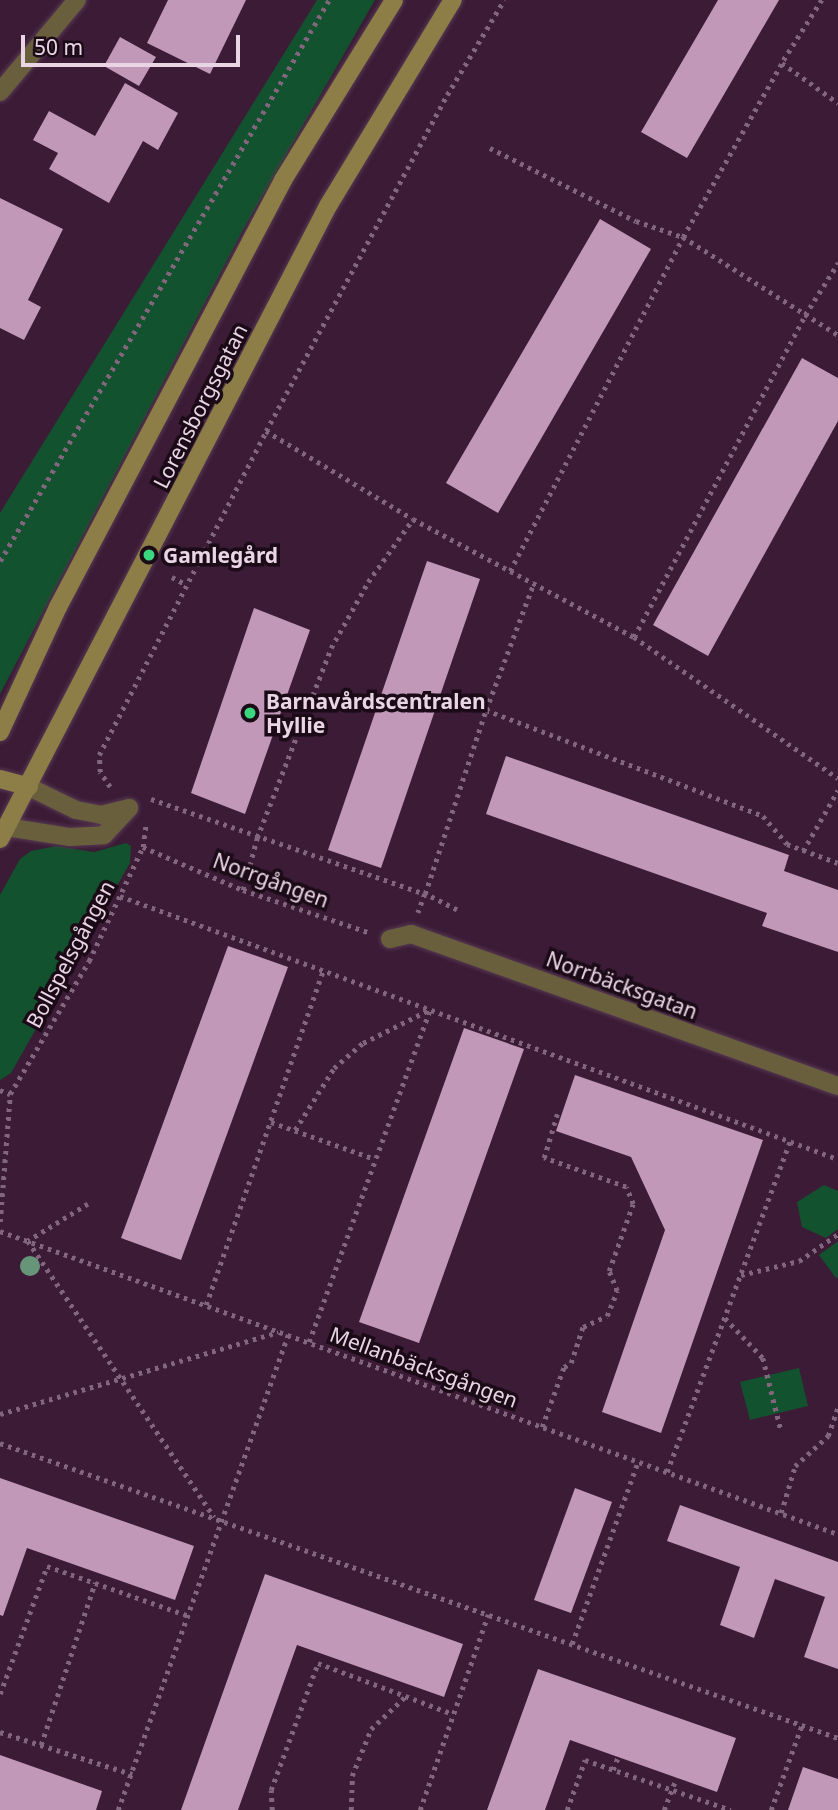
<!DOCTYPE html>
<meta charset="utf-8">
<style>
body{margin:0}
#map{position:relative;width:838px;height:1810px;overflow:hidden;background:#3b1b36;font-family:"Noto Sans",sans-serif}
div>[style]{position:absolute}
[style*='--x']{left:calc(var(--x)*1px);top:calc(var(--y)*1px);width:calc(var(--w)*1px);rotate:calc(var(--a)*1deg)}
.green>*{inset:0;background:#13522e}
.building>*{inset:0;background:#c198b8}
.path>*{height:4.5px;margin-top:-2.25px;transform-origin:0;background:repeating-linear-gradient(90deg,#82667d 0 3.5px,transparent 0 8.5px)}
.roads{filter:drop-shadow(0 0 2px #573952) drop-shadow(0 0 2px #573952)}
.street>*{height:18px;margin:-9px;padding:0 9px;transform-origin:9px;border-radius:9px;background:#695f3d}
.secondary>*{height:18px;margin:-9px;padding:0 9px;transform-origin:9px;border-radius:9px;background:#8d7d46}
.trees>*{width:20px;height:20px;margin:-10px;border-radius:50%;background:#679579}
.dots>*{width:19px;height:19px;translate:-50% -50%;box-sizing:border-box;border:4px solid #1a0b17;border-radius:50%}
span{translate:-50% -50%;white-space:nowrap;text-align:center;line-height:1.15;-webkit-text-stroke:7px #1a0b17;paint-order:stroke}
.street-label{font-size:21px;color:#ead5e5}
.poi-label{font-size:21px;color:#ead5e5;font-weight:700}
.left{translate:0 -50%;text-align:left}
.scale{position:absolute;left:21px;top:35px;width:219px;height:32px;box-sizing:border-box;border:4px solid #ead5e5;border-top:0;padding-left:9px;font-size:21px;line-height:24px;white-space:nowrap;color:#ead5e5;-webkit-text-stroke:5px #1a0b17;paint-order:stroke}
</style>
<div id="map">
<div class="green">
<i style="clip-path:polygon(317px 0,375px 0,243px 230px,0 694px,0 513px)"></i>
<i style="clip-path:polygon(126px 843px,131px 846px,130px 863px,11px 1073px,0 1080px,0 895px,20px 859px,31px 851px,56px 846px,94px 852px)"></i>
<i style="clip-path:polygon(824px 1185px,838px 1191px,838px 1229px,826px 1238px,802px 1227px,797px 1202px)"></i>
<i style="clip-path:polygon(838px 1241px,838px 1277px,836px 1278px,819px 1255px)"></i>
<i style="clip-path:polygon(799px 1368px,808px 1406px,750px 1420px,740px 1382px)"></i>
</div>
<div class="building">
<i style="clip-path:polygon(168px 0,246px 0,210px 74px,147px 43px)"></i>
<i style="clip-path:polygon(718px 0,779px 0,687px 158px,641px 132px)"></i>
<i style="clip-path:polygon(120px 37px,156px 57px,139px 86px,104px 66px)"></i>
<i style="clip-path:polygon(125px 83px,178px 113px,158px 150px,143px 141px,109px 203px,49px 169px,58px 153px,33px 140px,49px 111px,95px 136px)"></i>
<i style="clip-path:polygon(0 198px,63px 229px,28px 300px,41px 307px,24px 340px,0 328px)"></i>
<i style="clip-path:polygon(600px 219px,651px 249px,498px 513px,446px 483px)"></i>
<i style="clip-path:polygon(802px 358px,838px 378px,838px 421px,708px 656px,653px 625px)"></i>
<i style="clip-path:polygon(427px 561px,480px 579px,381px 868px,328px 850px)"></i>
<i style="clip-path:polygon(254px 608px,310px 630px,245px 814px,191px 793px)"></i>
<i style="clip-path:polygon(506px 756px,789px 855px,784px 871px,838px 890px,838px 952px,762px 926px,767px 913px,486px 814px)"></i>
<i style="clip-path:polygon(228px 946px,288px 967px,181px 1260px,121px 1238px)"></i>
<i style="clip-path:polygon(464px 1028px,524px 1049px,419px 1343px,359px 1322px)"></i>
<i style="clip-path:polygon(575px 1075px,763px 1140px,661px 1433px,602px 1412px,665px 1230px,631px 1157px,556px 1131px)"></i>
<i style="clip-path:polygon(0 1478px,194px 1546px,175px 1600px,27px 1548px,3px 1616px,0 1615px)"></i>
<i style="clip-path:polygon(575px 1488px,612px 1502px,571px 1613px,534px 1600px)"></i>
<i style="clip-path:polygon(680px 1505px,838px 1562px,838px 1669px,804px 1657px,825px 1597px,775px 1579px,754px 1638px,720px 1625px,740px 1567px,667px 1541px)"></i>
<i style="clip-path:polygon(265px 1574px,463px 1644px,444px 1697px,297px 1645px,238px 1810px,181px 1810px)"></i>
<i style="clip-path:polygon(538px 1669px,736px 1738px,717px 1792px,570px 1740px,545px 1810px,487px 1810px)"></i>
<i style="clip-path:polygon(0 1755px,102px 1791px,96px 1810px,0 1810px)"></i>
<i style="clip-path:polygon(803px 1767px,838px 1779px,838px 1810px,788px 1810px)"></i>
</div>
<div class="path">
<i style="--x:822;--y:0;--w:75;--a:122.4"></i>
<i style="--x:782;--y:63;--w:69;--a:35.5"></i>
<i style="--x:490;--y:148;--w:163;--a:26.6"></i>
<i style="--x:636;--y:221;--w:50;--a:18.8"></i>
<i style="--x:683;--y:237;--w:183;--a:32.3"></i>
<i style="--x:266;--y:431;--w:171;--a:30.9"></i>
<i style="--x:413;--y:519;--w:251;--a:28.1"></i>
<i style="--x:634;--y:637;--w:248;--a:34.7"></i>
<i style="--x:0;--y:561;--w:650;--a:-59.61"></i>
<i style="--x:510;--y:571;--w:376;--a:-62.6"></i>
<i style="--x:683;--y:237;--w:200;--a:-60.4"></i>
<i style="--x:172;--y:577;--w:15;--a:28"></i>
<i style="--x:634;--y:637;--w:365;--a:-62"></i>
<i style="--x:805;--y:315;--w:62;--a:-57.6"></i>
<i style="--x:486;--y:710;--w:297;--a:20.9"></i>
<i style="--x:763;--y:816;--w:37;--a:49"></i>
<i style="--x:787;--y:844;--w:54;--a:20.4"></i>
<i style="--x:110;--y:787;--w:18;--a:-124"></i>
<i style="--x:100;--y:772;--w:17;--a:-93"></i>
<i style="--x:99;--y:755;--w:365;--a:-62.7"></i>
<i style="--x:266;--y:431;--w:382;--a:-61.7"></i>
<i style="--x:447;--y:95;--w:111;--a:-59"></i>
<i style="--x:151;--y:799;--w:290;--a:19.1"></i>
<i style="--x:425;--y:894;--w:20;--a:110"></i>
<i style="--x:143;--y:847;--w:109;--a:23.3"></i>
<i style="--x:243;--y:890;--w:135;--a:18.6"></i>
<i style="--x:803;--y:851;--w:70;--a:-60.2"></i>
<i style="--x:243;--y:890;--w:54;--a:-74.9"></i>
<i style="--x:257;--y:838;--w:204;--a:-68.7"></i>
<i style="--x:331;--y:648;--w:76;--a:-60.7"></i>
<i style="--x:368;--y:582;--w:77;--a:-54.5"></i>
<i style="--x:120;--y:896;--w:765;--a:20.12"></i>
<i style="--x:457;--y:910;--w:36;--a:-153"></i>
<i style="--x:425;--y:894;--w:194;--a:-71.7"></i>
<i style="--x:486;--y:710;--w:137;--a:-69.4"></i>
<i style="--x:0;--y:1090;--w:11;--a:22"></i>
<i style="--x:271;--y:1122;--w:110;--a:19.6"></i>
<i style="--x:295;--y:1130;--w:73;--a:-57.8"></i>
<i style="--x:334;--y:1068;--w:38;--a:-41"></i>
<i style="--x:363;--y:1043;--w:74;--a:-26.6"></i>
<i style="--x:88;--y:1204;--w:70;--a:148.3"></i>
<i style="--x:28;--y:1241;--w:333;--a:56"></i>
<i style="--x:0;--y:1222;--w:128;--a:-85.5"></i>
<i style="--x:10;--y:1094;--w:155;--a:-59.3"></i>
<i style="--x:89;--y:961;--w:126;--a:-64.7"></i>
<i style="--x:143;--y:847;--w:24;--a:-83"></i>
<i style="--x:0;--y:1231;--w:891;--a:19.88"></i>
<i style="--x:741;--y:1275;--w:60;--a:-13.6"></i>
<i style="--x:799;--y:1261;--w:47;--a:-34.7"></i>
<i style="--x:206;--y:1305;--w:355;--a:-70.7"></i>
<i style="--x:725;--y:1318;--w:55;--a:46.5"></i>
<i style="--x:763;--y:1358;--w:74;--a:76"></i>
<i style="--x:309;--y:1342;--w:354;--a:-70"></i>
<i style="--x:0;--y:1414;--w:290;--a:-16.4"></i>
<i style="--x:542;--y:1427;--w:64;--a:-69.9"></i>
<i style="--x:564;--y:1367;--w:8;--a:-30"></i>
<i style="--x:571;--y:1363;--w:38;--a:-72"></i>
<i style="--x:583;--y:1327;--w:26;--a:-25"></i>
<i style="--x:607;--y:1316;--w:27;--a:-68"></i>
<i style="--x:617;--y:1291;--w:22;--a:-112"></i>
<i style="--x:609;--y:1271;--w:71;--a:-70.3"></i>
<i style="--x:633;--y:1204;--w:18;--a:-112"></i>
<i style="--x:626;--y:1187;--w:87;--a:-160.5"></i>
<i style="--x:544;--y:1158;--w:49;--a:-73.4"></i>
<i style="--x:0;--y:1443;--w:888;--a:19.39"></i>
<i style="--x:667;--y:1472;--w:353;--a:-69.6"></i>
<i style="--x:781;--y:1513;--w:49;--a:-73.4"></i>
<i style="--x:795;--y:1466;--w:45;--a:-42.3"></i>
<i style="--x:828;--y:1436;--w:31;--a:-71"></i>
<i style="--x:572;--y:1644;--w:194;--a:-70.1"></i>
<i style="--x:0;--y:1694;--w:136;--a:-69.8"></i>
<i style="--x:47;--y:1566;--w:151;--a:19.4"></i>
<i style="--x:0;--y:1732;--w:139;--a:17.7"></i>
<i style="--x:41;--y:1745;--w:171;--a:-71.6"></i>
<i style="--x:613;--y:1770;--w:14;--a:-69"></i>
<i style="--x:118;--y:1810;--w:505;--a:-70.31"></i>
<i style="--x:272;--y:1810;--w:20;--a:-93"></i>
<i style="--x:271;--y:1790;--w:135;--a:-69.7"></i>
<i style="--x:318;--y:1663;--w:144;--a:20.7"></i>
<i style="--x:351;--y:1810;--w:34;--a:-88"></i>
<i style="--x:352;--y:1776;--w:51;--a:-68"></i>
<i style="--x:371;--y:1729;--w:48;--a:-43.3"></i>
<i style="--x:420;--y:1810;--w:207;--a:-70.8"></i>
<i style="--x:567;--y:1810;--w:53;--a:-70.2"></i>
<i style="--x:585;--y:1760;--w:154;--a:18.9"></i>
<i style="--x:664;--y:1810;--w:34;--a:-69"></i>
<i style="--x:771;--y:1810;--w:90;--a:-70"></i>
</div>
<div class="roads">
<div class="street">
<i style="--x:0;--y:92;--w:120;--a:-50.1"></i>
<i style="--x:29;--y:787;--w:52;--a:26.1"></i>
<i style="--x:76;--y:810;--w:25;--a:11"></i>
<i style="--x:101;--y:815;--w:29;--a:-14"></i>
<i style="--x:6;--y:827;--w:65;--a:8.9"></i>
<i style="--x:70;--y:837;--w:34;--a:-3"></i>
<i style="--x:104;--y:835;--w:37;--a:-47"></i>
<i style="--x:390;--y:939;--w:22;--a:-13"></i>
<i style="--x:411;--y:934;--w:453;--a:19.6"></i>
</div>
<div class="secondary">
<i style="--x:0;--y:732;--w:138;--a:-65.1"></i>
<i style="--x:58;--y:607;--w:483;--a:-62.2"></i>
<i style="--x:283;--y:180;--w:211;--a:-58.3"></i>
<i style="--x:0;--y:779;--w:30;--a:15"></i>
<i style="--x:0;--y:839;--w:713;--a:-62.61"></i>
<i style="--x:328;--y:206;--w:241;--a:-58.8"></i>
</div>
</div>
<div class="trees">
<i style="left:30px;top:1266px"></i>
</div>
<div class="dots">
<i style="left:149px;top:555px;background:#3ad77f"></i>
<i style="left:250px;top:713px;background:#3ad77f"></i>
</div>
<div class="street-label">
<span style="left:200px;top:406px;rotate:-63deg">Lorensborgsgatan</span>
<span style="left:271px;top:880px;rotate:20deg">Norrgången</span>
<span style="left:70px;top:954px;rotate:-62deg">Bollspelsgången</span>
<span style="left:622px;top:985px;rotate:20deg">Norrbäcksgatan</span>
<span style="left:424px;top:1367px;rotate:20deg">Mellanbäcksgången</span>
</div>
<div class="poi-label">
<span class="left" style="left:163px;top:555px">Gamlegård</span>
<span class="left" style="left:266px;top:713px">Barnavårdscentralen<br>Hyllie</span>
</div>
<div class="scale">50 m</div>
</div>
